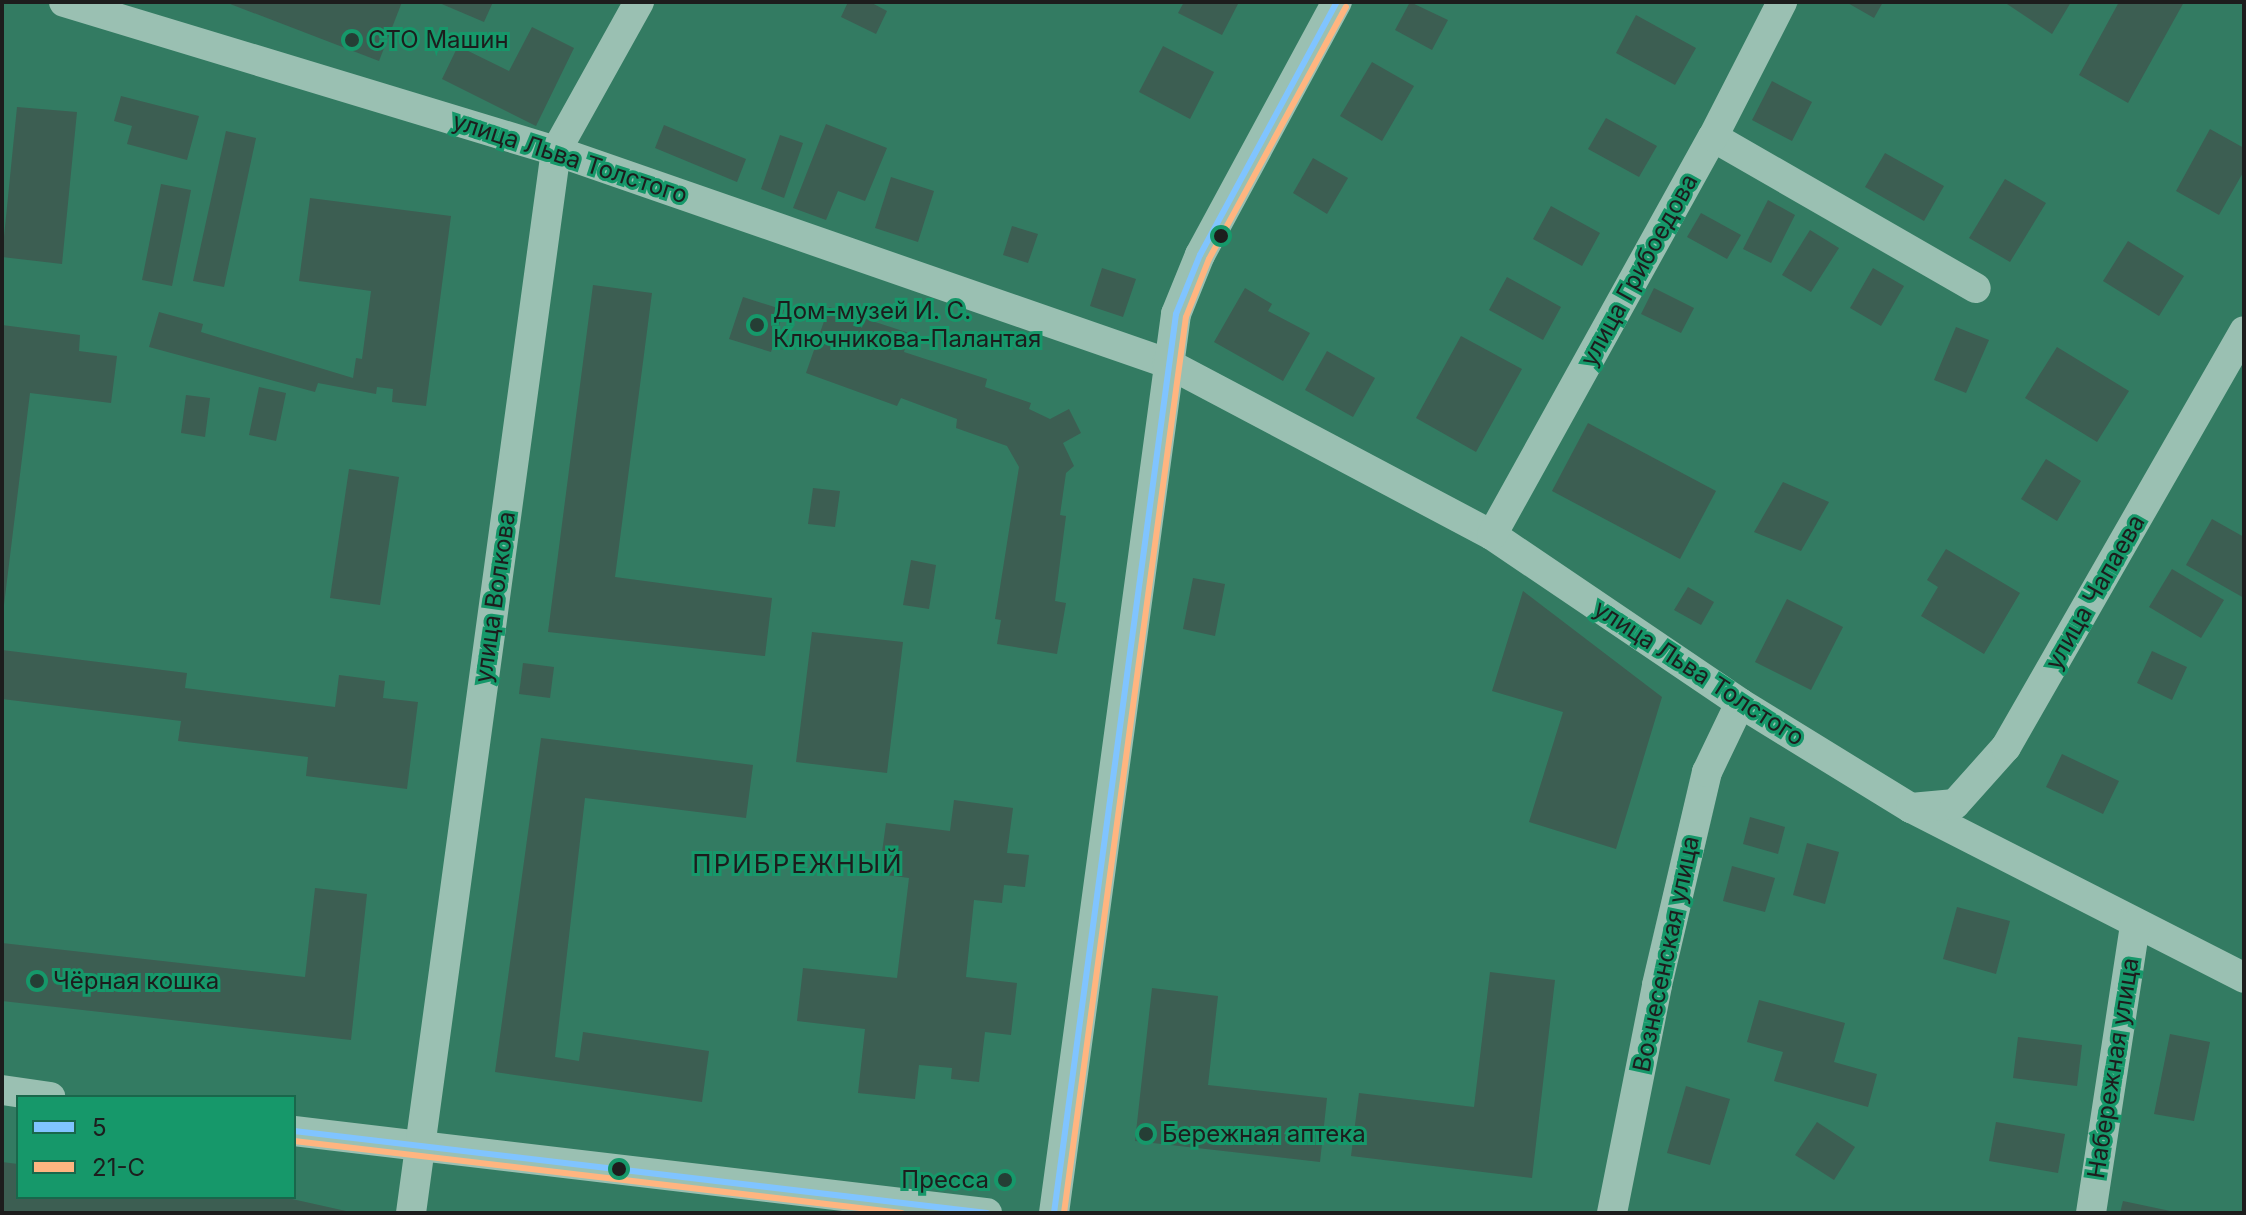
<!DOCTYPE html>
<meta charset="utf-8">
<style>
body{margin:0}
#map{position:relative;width:2246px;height:1215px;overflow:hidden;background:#337b62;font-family:Inter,sans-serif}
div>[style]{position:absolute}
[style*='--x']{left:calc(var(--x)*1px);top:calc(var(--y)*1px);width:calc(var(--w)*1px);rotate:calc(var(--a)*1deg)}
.building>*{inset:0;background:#3c5e52}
.minor>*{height:30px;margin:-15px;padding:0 15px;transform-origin:15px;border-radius:15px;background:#9ac0b2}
.bus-1>*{height:6px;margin:-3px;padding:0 3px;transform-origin:3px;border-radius:3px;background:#80c4ff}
.bus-2>*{height:6px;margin:-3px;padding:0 3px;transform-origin:3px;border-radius:3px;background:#ffb580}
.dots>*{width:22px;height:22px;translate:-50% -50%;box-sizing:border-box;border:4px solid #16986a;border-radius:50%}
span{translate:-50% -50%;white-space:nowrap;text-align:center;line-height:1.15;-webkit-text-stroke:6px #16986a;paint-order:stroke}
.poi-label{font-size:24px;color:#1d1d1d}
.left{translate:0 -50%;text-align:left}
.right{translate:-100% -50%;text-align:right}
.street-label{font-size:24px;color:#1d1d1d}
.neighbourhood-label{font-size:26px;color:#1d1d1d;letter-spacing:2px}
.frame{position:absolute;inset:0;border:4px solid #1d1d1d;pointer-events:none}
.legend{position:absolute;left:16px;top:1095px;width:280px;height:104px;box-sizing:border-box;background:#16986a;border:2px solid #19674b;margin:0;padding:10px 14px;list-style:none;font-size:24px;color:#1d1d1d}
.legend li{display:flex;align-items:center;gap:16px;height:40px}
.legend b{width:40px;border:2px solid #19674b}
</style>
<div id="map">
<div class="building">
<i style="clip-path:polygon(225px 2px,402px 2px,379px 61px)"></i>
<i style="clip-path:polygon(437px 2px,493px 2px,484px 22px)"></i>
<i style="clip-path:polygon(848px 2px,870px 2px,887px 11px,876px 34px,841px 17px)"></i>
<i style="clip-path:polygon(1184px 2px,1239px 2px,1222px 35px,1178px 13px)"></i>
<i style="clip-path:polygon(1410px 2px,1448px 20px,1432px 50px,1395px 30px)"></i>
<i style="clip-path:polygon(1846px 2px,1883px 2px,1874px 18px)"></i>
<i style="clip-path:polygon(2004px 2px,2071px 2px,2052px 34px)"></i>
<i style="clip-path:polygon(2119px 2px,2184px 2px,2128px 103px,2079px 75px)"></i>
<i style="clip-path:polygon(1636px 15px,1696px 48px,1675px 85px,1616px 53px)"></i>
<i style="clip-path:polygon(532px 27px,574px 48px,536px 126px,442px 79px,458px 46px,509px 71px)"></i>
<i style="clip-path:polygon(1163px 46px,1214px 72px,1190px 119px,1139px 92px)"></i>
<i style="clip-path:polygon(1372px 62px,1414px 86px,1382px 141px,1340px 116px)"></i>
<i style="clip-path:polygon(1772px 81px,1812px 102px,1792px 141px,1752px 120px)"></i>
<i style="clip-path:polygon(121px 96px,199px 116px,187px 160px,127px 144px,132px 126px,114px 121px)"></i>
<i style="clip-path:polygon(17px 107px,77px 112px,62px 264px,2px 257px)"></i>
<i style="clip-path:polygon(1606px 118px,1657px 146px,1639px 177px,1588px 149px)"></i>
<i style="clip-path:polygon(826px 124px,887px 148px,865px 201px,838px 191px,826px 220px,793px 208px)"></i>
<i style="clip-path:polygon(664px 125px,746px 159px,737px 182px,655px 148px)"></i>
<i style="clip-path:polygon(2210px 129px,2244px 148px,2244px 171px,2219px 215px,2176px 191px)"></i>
<i style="clip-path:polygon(226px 131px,256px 138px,224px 287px,193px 281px)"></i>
<i style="clip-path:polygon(780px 135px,803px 143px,784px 198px,761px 189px)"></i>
<i style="clip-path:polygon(1885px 153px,1944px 186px,1924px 221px,1865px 187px)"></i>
<i style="clip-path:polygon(1313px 158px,1348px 178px,1327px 214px,1293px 193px)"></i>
<i style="clip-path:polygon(891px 177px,934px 191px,918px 242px,875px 228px)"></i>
<i style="clip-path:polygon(2005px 179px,2046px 203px,2010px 262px,1969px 238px)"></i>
<i style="clip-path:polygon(161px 184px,191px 190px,172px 286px,142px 280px)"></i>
<i style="clip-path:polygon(310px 198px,451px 216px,426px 406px,392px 402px,393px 389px,377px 387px,376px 394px,318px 383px,315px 392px,149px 347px,159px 312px,203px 324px,201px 332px,353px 378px,356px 358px,362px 359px,371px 291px,299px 281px)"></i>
<i style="clip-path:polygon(1768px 200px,1795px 215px,1771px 263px,1743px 249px)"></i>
<i style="clip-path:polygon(1551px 206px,1600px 233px,1582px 266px,1533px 239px)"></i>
<i style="clip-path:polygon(1701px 213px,1741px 235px,1727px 259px,1687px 237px)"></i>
<i style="clip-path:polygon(1012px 226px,1038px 234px,1028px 263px,1003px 255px)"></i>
<i style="clip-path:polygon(1810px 230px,1839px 248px,1811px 292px,1782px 275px)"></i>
<i style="clip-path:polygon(2128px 241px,2184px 276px,2159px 316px,2103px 281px)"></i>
<i style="clip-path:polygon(1102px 268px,1136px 279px,1123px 317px,1090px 306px)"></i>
<i style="clip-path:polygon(1873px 268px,1904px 286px,1881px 326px,1850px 308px)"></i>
<i style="clip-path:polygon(1507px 277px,1561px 307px,1543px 340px,1489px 310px)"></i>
<i style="clip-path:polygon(593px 285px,652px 293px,615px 577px,772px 598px,765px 656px,548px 632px)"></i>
<i style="clip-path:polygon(1245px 288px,1272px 304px,1268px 311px,1310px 333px,1283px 381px,1214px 342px)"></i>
<i style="clip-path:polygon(1654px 288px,1694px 308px,1681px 333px,1641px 314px)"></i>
<i style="clip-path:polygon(743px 297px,784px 310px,771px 352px,729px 339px)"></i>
<i style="clip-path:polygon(829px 307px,909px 333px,904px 352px,987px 379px,985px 387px,1031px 403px,1029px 409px,1050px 419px,1069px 409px,1081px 433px,1063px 443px,1074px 466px,1066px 473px,1060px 515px,1066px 516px,1055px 601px,1066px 603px,1057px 654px,997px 644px,1001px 620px,995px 619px,1019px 467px,1007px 446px,956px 428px,957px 419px,901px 398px,897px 406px,806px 373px)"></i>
<i style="clip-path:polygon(2px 325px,80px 335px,79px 351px,117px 356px,111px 403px,30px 393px,4px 605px)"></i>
<i style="clip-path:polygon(1956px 327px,1989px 340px,1966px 393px,1934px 380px)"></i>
<i style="clip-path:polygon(1461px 336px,1522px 369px,1476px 452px,1416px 418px)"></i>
<i style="clip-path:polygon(2057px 347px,2129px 391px,2097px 442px,2025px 398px)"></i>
<i style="clip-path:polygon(1327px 351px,1375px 378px,1353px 417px,1305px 390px)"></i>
<i style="clip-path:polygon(259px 387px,286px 393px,276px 441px,249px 435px)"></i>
<i style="clip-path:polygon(186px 395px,210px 398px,205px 437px,181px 433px)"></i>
<i style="clip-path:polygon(1588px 423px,1716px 491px,1680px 559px,1552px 491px)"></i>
<i style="clip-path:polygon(2046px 459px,2081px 481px,2057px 521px,2021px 499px)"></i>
<i style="clip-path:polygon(349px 469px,399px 477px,380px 605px,330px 598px)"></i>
<i style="clip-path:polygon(1783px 482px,1829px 502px,1801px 551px,1754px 532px)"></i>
<i style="clip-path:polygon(813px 488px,840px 491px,835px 527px,808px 524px)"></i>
<i style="clip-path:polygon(2212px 519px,2244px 537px,2244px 598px,2186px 565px)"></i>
<i style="clip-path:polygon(1946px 549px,2020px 593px,1984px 654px,1921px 616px,1938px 587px,1927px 580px)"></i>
<i style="clip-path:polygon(911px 560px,936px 565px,929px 609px,903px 605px)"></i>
<i style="clip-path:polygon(2172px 569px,2224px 600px,2201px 638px,2149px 607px)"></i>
<i style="clip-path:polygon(1193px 578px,1225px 584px,1215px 636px,1183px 629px)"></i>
<i style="clip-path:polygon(1688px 587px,1714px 602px,1701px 625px,1674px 610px)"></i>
<i style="clip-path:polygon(1523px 591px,1662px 697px,1616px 849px,1529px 822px,1563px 712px,1492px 691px)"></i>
<i style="clip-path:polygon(1787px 599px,1843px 627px,1811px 690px,1755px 662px)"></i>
<i style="clip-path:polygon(812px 632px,903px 642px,887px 773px,796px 762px)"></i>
<i style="clip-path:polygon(2px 650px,187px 673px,185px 688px,335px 707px,339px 675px,385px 681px,383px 698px,418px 702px,407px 789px,306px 776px,308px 757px,178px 741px,181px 721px,2px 699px)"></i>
<i style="clip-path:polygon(2152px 651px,2187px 667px,2172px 700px,2137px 683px)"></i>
<i style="clip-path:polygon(523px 663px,554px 667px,550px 698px,519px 694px)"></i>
<i style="clip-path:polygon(541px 738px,753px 765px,746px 818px,585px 798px,555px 1057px,579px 1061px,583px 1032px,709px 1051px,702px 1102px,495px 1072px)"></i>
<i style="clip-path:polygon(2062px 754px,2119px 781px,2103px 814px,2046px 787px)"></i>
<i style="clip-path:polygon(954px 800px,1013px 808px,1007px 853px,1029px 855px,1025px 887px,1004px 885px,1002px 903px,974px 900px,966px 977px,1017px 983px,1011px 1035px,985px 1032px,979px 1082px,951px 1079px,952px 1068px,919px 1065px,915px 1099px,858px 1093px,865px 1029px,797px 1021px,803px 968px,897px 978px,909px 878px,879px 874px,886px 823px,950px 831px)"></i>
<i style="clip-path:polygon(1750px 817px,1785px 827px,1778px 854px,1743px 844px)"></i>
<i style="clip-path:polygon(1807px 843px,1839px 852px,1825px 904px,1793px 895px)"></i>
<i style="clip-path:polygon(1732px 866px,1775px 878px,1765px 912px,1723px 901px)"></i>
<i style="clip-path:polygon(315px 888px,367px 894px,351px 1040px,2px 1001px,2px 943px,305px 977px)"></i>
<i style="clip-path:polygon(1957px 907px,2010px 921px,1996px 974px,1943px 959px)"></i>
<i style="clip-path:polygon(1490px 972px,1555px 980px,1532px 1178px,1351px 1156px,1359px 1093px,1474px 1107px)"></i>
<i style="clip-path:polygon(1152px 988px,1218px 996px,1208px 1085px,1327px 1098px,1320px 1162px,1135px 1141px)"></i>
<i style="clip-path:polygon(1759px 1000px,1845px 1023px,1834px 1062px,1877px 1074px,1868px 1107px,1774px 1081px,1783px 1052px,1747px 1042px)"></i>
<i style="clip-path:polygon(2170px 1034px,2210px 1042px,2194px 1121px,2154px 1114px)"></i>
<i style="clip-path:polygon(2018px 1037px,2082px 1045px,2077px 1086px,2013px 1078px)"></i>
<i style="clip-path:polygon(1686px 1086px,1730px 1099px,1710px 1165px,1667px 1153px)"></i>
<i style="clip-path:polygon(1817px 1122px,1855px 1147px,1834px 1180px,1795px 1155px)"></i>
<i style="clip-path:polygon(1996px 1122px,2065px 1134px,2058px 1173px,1989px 1161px)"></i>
<i style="clip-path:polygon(2px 1162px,18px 1164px,18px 1197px,283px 1197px,355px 1213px,2px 1213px)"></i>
<i style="clip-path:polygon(2123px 1201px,2175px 1212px,2175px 1213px,2120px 1213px)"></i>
</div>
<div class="minor">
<i style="--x:64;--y:2;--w:514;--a:16.85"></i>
<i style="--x:556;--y:151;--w:647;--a:19.14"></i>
<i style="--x:1167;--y:363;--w:368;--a:27.9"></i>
<i style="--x:1492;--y:535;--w:300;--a:34.1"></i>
<i style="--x:1740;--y:703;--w:201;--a:31.6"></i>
<i style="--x:1911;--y:808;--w:374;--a:27"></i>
<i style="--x:1713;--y:137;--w:303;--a:29.9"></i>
<i style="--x:1492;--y:535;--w:455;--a:-61"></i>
<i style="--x:1713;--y:137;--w:152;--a:-62.9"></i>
<i style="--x:1911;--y:808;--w:44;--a:-5.2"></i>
<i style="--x:1955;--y:804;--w:76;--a:-48.2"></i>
<i style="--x:2006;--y:747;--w:479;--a:-60.2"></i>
<i style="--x:2;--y:1090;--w:49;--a:8.3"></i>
<i style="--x:294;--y:1131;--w:698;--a:6.75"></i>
<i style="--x:411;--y:1213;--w:1072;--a:-82.23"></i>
<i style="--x:556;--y:151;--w:171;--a:-60.9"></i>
<i style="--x:1054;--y:1213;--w:907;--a:-82.27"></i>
<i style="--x:1176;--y:314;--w:64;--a:-67.9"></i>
<i style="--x:1200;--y:255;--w:288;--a:-61.6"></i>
<i style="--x:1612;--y:1213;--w:232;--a:-78.8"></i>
<i style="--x:1657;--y:985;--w:219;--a:-76.8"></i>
<i style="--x:1707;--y:772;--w:76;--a:-64.4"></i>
<i style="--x:2091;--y:1213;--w:292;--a:-81.3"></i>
</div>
<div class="bus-1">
<i style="--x:294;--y:1131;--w:698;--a:6.75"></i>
<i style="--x:1054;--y:1213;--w:907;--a:-82.27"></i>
<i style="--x:1176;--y:314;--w:64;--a:-67.9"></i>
<i style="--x:1200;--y:255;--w:288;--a:-61.6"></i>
</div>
<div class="bus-2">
<i style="--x:294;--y:1141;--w:612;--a:6.75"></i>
<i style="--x:1064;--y:1213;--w:904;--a:-82.25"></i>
<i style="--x:1186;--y:317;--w:62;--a:-68.4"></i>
<i style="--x:1209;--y:259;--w:287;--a:-61.5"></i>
</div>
<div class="dots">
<i style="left:352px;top:40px;background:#253e35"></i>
<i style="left:1221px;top:236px;background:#1d1d1d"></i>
<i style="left:757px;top:325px;background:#253e35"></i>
<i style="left:37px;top:981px;background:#253e35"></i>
<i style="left:1146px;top:1134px;background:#253e35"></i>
<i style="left:619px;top:1169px;background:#1d1d1d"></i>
<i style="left:1005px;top:1180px;background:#253e35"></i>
</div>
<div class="poi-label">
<span class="left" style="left:368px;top:40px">СТО Машин</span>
<span class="left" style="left:773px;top:325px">Дом-музей И. С.<br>Ключникова-Палантая</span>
<span class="left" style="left:53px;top:981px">Чёрная кошка</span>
<span class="left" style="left:1162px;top:1134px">Бережная аптека</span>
<span class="right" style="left:989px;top:1180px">Пресса</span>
</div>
<div class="street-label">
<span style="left:570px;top:158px;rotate:18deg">улица Льва Толстого</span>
<span style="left:1639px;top:270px;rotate:-61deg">улица Грибоедова</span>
<span style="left:2095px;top:592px;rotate:-60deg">улица Чапаева</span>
<span style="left:495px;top:597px;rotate:-82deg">улица Волкова</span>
<span style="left:1699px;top:673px;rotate:33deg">улица Льва Толстого</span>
<span style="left:1666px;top:954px;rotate:-78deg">Вознесенская улица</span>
<span style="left:2113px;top:1068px;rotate:-81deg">Набережная улица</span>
</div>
<div class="neighbourhood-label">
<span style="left:798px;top:864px">ПРИБРЕЖНЫЙ</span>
</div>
<div class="frame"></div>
<ul class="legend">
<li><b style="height:10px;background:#80c4ff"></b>5</li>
<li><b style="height:10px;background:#ffb580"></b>21-С</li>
</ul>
</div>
